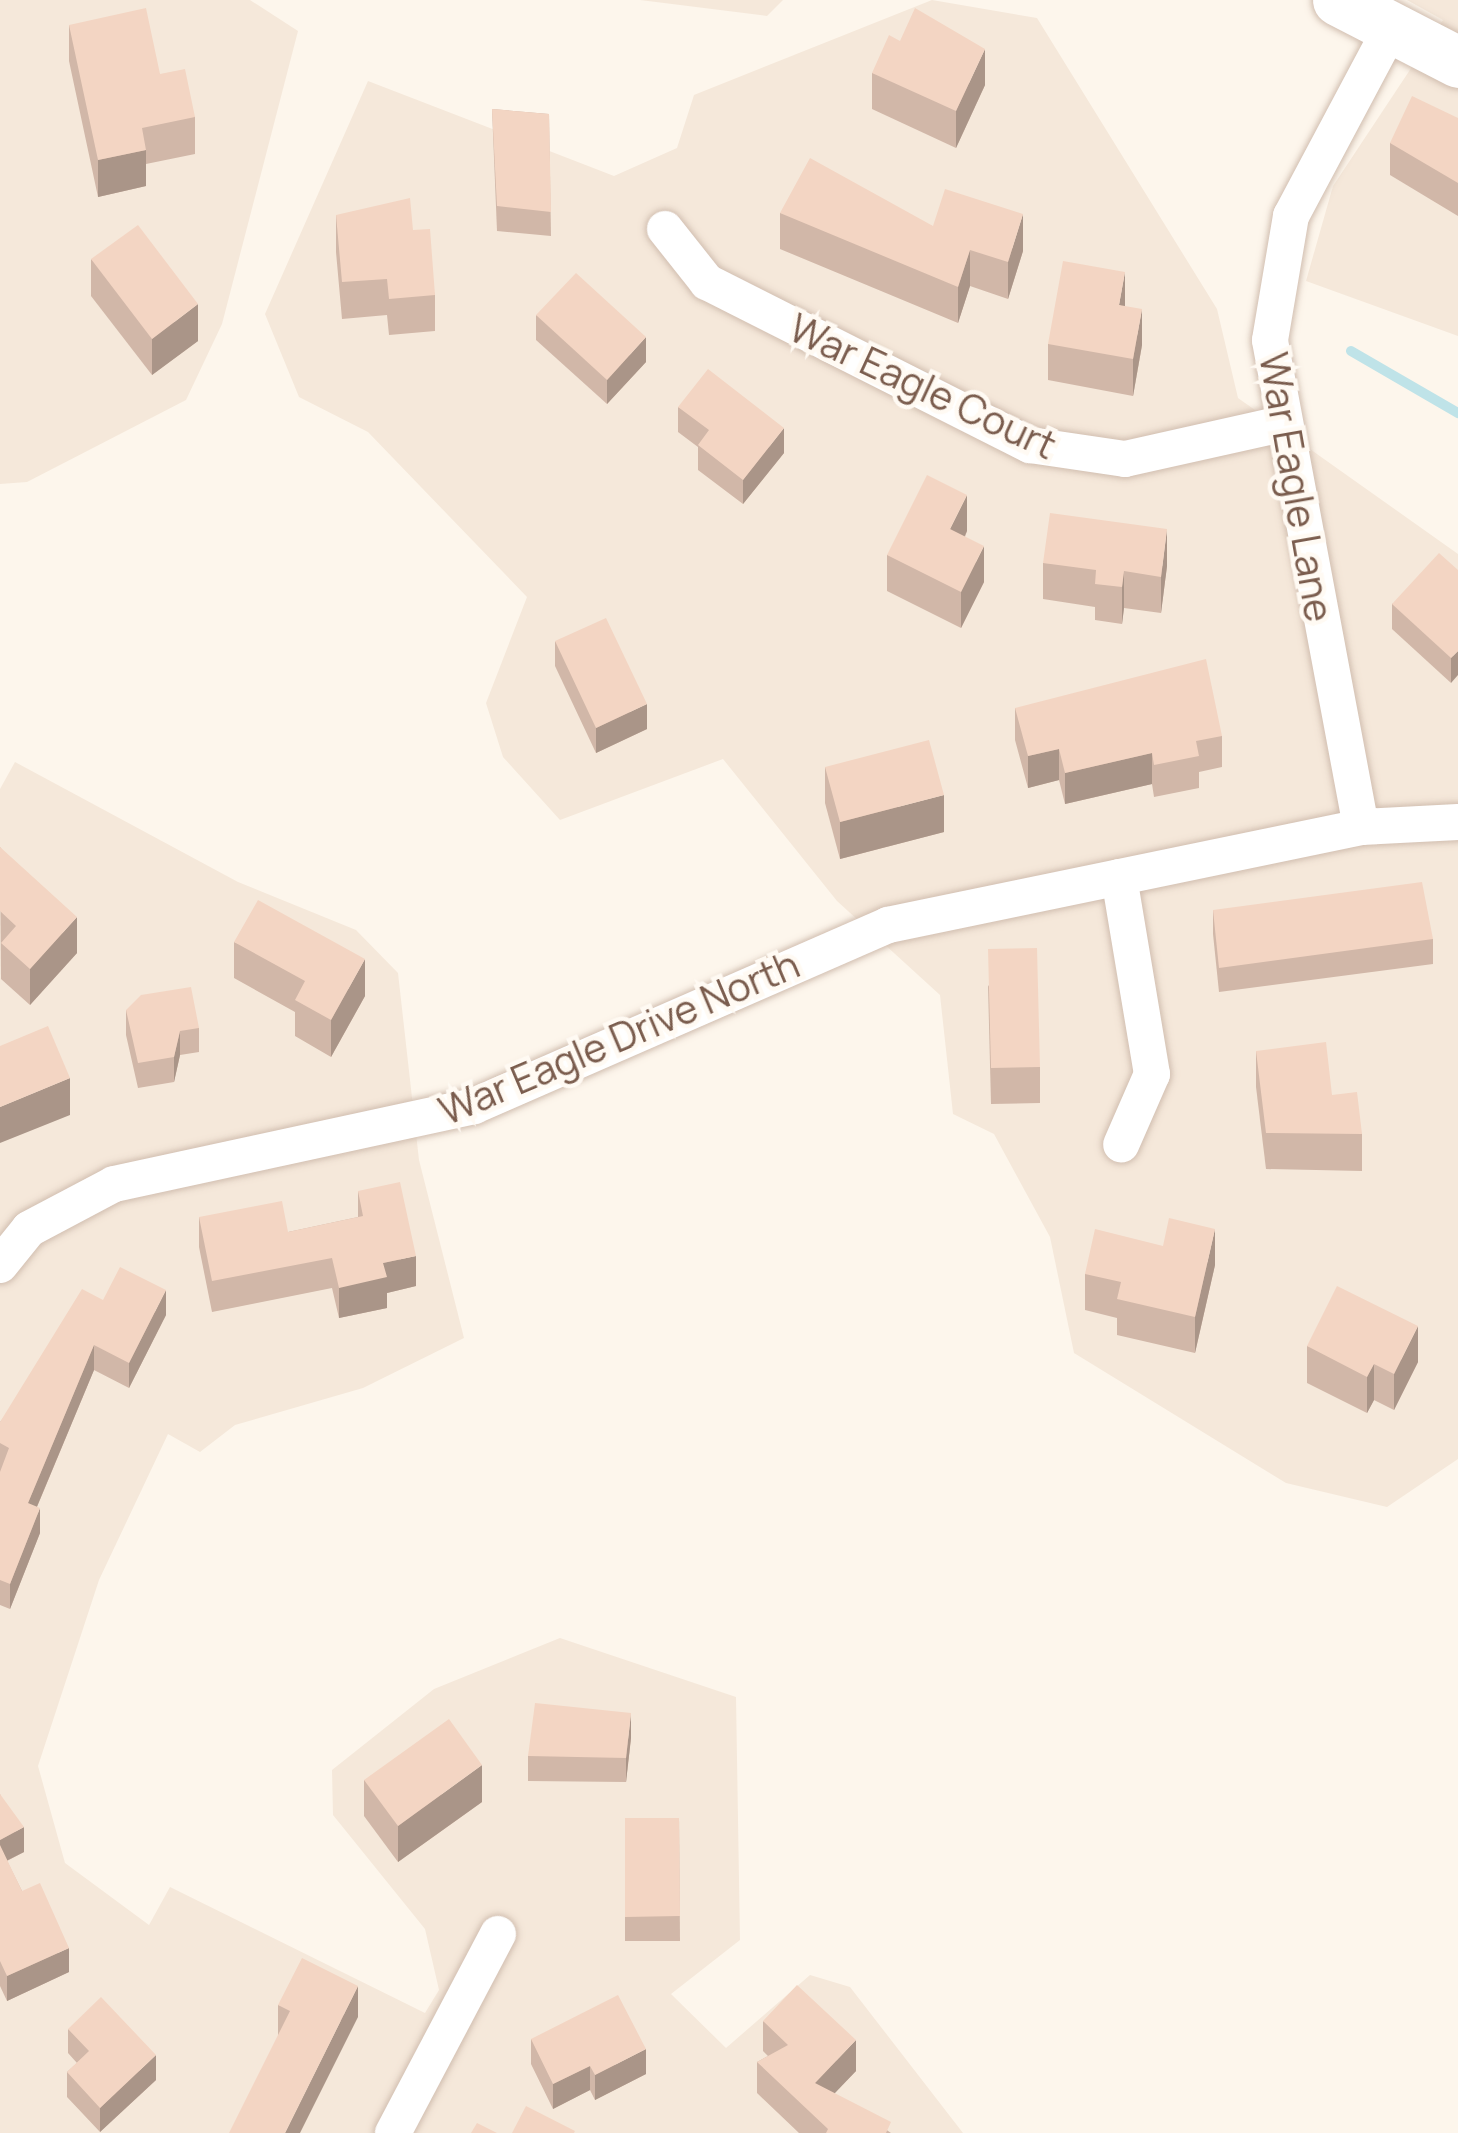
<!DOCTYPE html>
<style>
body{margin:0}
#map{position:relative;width:1458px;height:2133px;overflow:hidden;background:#fdf6ec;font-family:Manrope,sans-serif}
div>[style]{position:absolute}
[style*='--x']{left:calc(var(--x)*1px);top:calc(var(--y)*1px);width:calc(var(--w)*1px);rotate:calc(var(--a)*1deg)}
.residential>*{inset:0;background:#f5e8da}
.stream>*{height:10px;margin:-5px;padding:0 5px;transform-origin:5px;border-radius:5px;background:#bfe3e8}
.roads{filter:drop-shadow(0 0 3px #d1beb0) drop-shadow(0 0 3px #d1beb0)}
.street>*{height:36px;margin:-18px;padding:0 18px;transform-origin:18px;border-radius:18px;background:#fff}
.secondary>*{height:51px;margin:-25.5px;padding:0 25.5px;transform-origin:25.5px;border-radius:25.5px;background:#fff}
.wall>*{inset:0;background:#d1b7a8}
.shaded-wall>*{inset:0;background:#aa9588}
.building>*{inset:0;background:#f3d5c3}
span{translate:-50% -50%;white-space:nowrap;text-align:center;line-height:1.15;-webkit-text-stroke:9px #fffaf3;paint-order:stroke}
.street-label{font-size:39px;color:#7a5c4d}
</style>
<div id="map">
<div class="residential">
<i style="clip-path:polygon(0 0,250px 0,298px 31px,222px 324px,186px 400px,27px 482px,0 484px)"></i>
<i style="clip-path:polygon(640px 0,783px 0,767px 16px)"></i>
<i style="clip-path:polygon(932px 0,1037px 18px,1217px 309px,1238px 398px,1458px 554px,1458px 1459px,1387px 1507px,1286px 1483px,1074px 1353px,1050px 1237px,994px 1134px,953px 1114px,940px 995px,837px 901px,723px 759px,560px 820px,503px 757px,486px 703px,527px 597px,368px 432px,299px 397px,265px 314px,368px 81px,614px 176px,677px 148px,694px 95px)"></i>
<i style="clip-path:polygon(1407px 0,1458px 0,1458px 336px,1306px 281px,1333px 186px,1443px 20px)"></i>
<i style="clip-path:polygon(15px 762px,238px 882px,356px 930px,398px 973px,419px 1160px,464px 1338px,363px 1388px,235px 1425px,200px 1452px,168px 1434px,99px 1580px,38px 1766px,65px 1863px,149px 1925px,170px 1887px,425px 2013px,439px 1990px,425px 1929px,333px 1815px,332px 1770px,434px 1689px,560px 1638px,736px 1697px,740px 1940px,671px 1994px,726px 2048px,810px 1975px,850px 1987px,963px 2133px,0 2133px,0 789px)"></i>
</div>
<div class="stream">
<i style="--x:1351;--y:351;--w:124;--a:30.1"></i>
</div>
<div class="roads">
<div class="street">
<i style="--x:665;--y:229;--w:68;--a:51.6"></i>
<i style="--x:707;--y:282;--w:362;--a:26.8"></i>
<i style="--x:1030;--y:445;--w:96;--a:8.4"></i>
<i style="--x:1125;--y:459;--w:160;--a:-12.6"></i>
<i style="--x:1361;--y:827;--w:495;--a:-100.6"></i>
<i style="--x:1270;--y:340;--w:126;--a:-80.4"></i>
<i style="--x:1291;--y:216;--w:213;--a:-62"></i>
<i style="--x:1119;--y:877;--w:200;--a:80.5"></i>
<i style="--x:1152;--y:1074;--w:77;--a:113.6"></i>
<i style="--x:0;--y:1265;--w:46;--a:-51.1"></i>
<i style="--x:29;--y:1229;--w:96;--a:-27.9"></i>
<i style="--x:114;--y:1184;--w:368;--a:-12.2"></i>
<i style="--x:474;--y:1106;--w:452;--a:-23.6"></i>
<i style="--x:888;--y:925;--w:483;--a:-11.7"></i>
<i style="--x:1361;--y:827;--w:97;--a:-3"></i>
<i style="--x:393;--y:2133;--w:225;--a:-62.2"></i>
</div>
<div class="secondary">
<i style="--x:1338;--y:0;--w:135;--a:27.3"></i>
</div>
</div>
<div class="wall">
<i style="clip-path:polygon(69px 25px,160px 74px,195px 117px,195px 154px,146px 164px,146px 186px,98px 197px,69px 61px)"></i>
<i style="clip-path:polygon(872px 73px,985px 85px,956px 148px,872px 109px)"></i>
<i style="clip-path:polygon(492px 109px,549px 114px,551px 236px,497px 231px)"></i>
<i style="clip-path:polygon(1458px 118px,1458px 216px,1390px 175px,1390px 143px)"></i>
<i style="clip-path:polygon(780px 213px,933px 226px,1023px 251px,1008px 299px,970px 286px,958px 323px,780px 249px)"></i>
<i style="clip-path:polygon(336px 215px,413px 230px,435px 295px,435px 331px,389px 335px,387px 315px,342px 319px,336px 252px)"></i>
<i style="clip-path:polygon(91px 259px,198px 341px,152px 375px,91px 296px)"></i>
<i style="clip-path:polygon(1125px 306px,1142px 345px,1133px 396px,1048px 380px,1048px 344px)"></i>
<i style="clip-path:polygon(536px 315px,646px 362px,607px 404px,536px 340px)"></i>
<i style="clip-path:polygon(678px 407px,784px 453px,743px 504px,698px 470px,698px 447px,678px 432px)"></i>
<i style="clip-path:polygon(967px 531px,965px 537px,984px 582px,961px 628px,887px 591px,887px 555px)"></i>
<i style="clip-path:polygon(1043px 563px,1167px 566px,1161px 613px,1124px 608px,1122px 624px,1095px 620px,1095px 607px,1043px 599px)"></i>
<i style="clip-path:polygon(1458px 570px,1451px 683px,1392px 629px,1392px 604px)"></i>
<i style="clip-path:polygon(555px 641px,647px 729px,596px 753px,555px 666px)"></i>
<i style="clip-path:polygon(1015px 708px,1222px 736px,1222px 767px,1199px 772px,1199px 788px,1154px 797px,1152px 784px,1065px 804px,1059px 780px,1028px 788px,1015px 740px)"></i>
<i style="clip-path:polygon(825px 767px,944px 832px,840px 859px,825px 803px)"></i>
<i style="clip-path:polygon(0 847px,77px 953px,30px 1005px,1px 979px)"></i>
<i style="clip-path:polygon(1213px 910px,1433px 939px,1433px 964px,1219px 992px,1213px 934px)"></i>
<i style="clip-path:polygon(234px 942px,365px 996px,331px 1057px,295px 1036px,295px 1012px,234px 978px)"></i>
<i style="clip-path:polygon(988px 985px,1040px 1067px,1040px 1103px,991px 1104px)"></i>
<i style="clip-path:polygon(126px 1010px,199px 1028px,199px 1052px,180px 1055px,174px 1082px,138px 1088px,126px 1035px)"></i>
<i style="clip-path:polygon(1256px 1051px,1332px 1095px,1362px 1134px,1362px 1171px,1266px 1169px,1256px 1087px)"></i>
<i style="clip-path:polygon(358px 1191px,416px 1286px,387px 1293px,387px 1308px,339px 1318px,332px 1288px,212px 1312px,199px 1247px,199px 1217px,288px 1232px,358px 1217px)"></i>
<i style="clip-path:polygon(1163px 1246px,1215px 1265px,1195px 1353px,1117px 1335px,1117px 1318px,1085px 1310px,1085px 1274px)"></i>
<i style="clip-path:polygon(103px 1300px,166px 1315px,129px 1388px,94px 1370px,37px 1507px,40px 1533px,10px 1609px,0 1605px,0 1422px)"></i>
<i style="clip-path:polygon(1307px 1346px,1418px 1362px,1394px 1410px,1374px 1400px,1367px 1413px,1307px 1383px)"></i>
<i style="clip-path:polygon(631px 1738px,626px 1782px,528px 1781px,528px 1756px)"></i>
<i style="clip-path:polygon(364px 1780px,482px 1802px,398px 1862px,364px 1816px)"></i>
<i style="clip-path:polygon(0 1794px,24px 1852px,7px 1861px,22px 1891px,69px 1972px,7px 2001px,0 1986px)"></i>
<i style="clip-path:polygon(625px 1818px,679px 1818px,680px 1941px,625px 1941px)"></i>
<i style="clip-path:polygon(278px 2005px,358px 2017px,278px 2036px)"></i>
<i style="clip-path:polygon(763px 2021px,856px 2071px,834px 2093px,891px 2133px,799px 2133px,757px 2093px,757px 2062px,768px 2056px,763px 2051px)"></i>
<i style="clip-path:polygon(68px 2029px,156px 2080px,100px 2132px,67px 2097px,67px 2072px,77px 2063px,68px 2053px)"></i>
<i style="clip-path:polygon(531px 2039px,646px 2074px,595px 2100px,590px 2090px,553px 2109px,531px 2064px)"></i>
</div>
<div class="shaded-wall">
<i style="clip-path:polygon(985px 49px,985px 85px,956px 148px,956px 111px)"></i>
<i style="clip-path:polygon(146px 150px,146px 186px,98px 197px,98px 160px)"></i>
<i style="clip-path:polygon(1023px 214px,1023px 251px,1008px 299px,1008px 262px)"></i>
<i style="clip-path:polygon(970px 250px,970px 286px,958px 323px,958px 287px)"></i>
<i style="clip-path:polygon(1125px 272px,1125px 308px,1119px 305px)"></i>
<i style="clip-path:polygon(198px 304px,198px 341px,152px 375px,152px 339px)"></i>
<i style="clip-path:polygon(1142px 309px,1142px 345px,1133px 396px,1133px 359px)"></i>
<i style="clip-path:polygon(646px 337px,646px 362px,607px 404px,607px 380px)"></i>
<i style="clip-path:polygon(784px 428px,784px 453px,743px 504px,743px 480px)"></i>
<i style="clip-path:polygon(967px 495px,967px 531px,950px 566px,950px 529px)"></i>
<i style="clip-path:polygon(1167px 529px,1167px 566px,1161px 613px,1161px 577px)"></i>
<i style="clip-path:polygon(984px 546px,984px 582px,961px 628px,961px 592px)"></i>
<i style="clip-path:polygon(1124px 571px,1124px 608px,1122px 624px,1122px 587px)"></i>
<i style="clip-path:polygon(1458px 651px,1458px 675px,1451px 683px,1451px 658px)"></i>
<i style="clip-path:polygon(647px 704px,647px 729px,596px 753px,596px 728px)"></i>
<i style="clip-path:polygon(1059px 749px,1059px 780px,1028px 788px,1028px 756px)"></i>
<i style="clip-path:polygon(1152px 753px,1152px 784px,1065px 804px,1065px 773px)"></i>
<i style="clip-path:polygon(944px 795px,944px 832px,840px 859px,840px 822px)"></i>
<i style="clip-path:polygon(77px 917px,77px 953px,30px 1005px,30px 969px)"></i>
<i style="clip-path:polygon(365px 959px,365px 996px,331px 1057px,331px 1020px)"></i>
<i style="clip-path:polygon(180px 1031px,180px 1055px,174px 1082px,174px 1057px)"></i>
<i style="clip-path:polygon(70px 1078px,70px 1115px,0 1143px,0 1107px)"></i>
<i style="clip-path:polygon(1215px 1229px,1215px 1265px,1195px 1353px,1195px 1317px)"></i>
<i style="clip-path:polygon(416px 1256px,416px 1286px,387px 1293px,387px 1308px,339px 1318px,339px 1288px,383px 1263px)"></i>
<i style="clip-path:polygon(166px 1290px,166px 1315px,129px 1388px,129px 1363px)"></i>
<i style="clip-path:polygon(1418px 1326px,1418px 1362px,1394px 1410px,1394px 1374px)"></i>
<i style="clip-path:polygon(94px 1345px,94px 1370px,28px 1528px,28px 1503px)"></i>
<i style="clip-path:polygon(1374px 1364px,1374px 1400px,1367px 1413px,1367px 1377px)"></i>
<i style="clip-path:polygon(40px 1508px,40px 1533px,10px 1609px,10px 1584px)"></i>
<i style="clip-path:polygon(631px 1713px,631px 1738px,626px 1782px,626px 1758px)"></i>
<i style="clip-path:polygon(482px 1765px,482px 1802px,398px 1862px,398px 1826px)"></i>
<i style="clip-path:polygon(24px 1827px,24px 1852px,0 1864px,0 1840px)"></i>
<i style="clip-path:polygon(69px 1948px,69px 1972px,7px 2001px,7px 1976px)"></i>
<i style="clip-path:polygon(358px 1986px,358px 2017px,300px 2133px,285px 2133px)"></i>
<i style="clip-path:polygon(856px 2040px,856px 2071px,815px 2114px,815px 2083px)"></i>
<i style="clip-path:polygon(646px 2049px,646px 2074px,595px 2100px,595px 2075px)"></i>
<i style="clip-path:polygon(156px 2055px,156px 2080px,100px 2132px,100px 2108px)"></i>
<i style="clip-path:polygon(590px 2066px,590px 2090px,553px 2109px,553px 2084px)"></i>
</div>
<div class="building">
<i style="clip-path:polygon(146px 8px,160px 74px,185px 69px,195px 117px,142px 128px,146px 150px,98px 160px,69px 25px)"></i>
<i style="clip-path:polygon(915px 8px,985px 49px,956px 111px,872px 73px,889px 35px,900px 41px)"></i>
<i style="clip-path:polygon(1412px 96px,1458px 118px,1458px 183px,1390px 143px)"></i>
<i style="clip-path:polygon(492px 109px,549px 114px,551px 212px,497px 206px)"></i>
<i style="clip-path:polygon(810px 158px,933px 226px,945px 189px,1023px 214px,1008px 262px,970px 250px,958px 287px,780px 213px)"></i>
<i style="clip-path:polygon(410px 198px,413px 230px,430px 229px,435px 295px,389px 299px,387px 279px,342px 282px,336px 215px)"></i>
<i style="clip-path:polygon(138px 225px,198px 304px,152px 339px,91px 259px)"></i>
<i style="clip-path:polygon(1063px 261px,1125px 272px,1119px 305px,1142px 309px,1133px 359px,1048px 344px)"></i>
<i style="clip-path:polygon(576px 273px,646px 337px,607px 380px,536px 315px)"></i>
<i style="clip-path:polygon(708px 369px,784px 428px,743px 480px,698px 445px,709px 430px,678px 407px)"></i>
<i style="clip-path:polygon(927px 475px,967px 495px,950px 529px,984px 546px,961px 592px,887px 555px)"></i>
<i style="clip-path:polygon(1050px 513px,1167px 529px,1161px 577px,1124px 571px,1122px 587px,1095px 584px,1096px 570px,1043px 563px)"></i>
<i style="clip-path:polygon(1439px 553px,1458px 570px,1458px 651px,1451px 658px,1392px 604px)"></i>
<i style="clip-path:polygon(606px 618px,647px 704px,596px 728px,555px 641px)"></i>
<i style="clip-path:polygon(1206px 659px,1222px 736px,1196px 741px,1199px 756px,1154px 765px,1152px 753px,1065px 773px,1059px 749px,1028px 756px,1015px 708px)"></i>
<i style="clip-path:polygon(929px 740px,944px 795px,840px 822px,825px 767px)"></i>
<i style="clip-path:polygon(0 847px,77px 917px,30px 969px,1px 943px,16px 926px,0 911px)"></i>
<i style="clip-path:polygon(1422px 882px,1433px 939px,1219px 968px,1213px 910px)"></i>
<i style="clip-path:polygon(258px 900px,365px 959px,331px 1020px,295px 1000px,305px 981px,234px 942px)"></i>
<i style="clip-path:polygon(1037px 948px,1040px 1067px,991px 1068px,988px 949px)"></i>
<i style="clip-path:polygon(191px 987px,199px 1028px,180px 1031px,174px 1057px,138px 1063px,126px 1010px,141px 995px)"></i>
<i style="clip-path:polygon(48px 1026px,70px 1078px,0 1107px,0 1046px)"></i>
<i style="clip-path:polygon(1326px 1042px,1332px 1095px,1357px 1092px,1362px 1134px,1266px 1133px,1256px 1051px)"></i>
<i style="clip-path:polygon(400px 1182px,416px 1256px,383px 1263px,387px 1277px,339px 1288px,332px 1258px,212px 1281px,199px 1217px,282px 1201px,288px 1232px,363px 1216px,358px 1191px)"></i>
<i style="clip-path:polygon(1169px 1218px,1215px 1229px,1195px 1317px,1117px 1299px,1121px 1282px,1085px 1274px,1095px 1229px,1163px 1246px)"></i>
<i style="clip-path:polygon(120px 1267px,166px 1290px,129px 1363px,94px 1345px,28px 1503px,40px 1508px,10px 1584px,0 1580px,0 1472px,9px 1448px,0 1443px,0 1422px,82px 1289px,103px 1300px)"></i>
<i style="clip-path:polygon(1337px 1286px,1418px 1326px,1394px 1374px,1374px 1364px,1367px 1377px,1307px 1346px)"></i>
<i style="clip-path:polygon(535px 1703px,631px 1713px,626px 1758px,528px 1756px)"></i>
<i style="clip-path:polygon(449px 1719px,482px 1765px,398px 1826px,364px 1780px)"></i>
<i style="clip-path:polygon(0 1794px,24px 1827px,0 1840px)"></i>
<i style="clip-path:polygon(625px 1818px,679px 1818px,680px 1916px,625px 1917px)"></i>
<i style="clip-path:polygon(0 1845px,22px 1891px,40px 1883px,69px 1948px,7px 1976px,0 1961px)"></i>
<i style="clip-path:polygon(302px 1958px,358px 1986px,285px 2133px,229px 2133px,290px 2011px,278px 2005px)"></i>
<i style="clip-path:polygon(797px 1985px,856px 2040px,815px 2083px,891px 2122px,886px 2133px,826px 2133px,828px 2129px,757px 2062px,788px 2045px,763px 2021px)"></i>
<i style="clip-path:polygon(618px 1995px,646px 2049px,595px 2075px,590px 2066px,553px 2084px,531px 2039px)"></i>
<i style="clip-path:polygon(101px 1997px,156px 2055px,100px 2108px,67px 2072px,89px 2051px,68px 2029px)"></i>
<i style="clip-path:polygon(526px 2106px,575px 2131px,574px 2133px,512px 2133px)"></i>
<i style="clip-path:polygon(477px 2123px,497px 2133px,471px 2133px)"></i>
</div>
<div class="street-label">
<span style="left:923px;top:386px;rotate:25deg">War Eagle Court</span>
<span style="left:1297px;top:487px;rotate:80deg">War Eagle Lane</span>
<span style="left:619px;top:1037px;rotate:-23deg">War Eagle Drive North</span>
</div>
</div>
